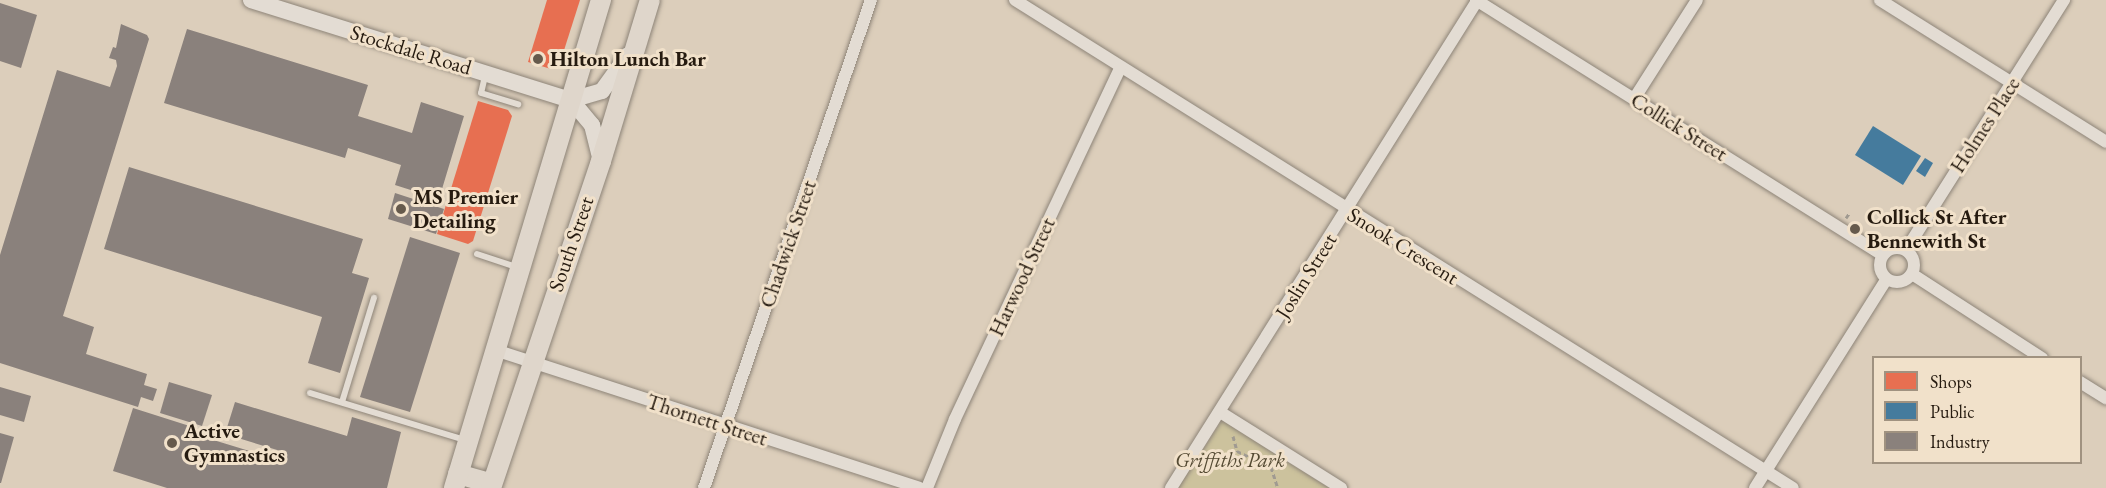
<!DOCTYPE html>
<style>
body{margin:0}
#map{position:relative;width:2106px;height:488px;overflow:hidden;background:#dccebb;font-family:"EB Garamond",serif}
div>[style]{position:absolute}
[style*='--x']{left:calc(var(--x)*1px);top:calc(var(--y)*1px);width:calc(var(--w)*1px);rotate:calc(var(--a)*1deg)}
.green>*{inset:0;background:#ccc29d}
.shops>*{inset:0;background:#e76f51}
.public>*{inset:0;background:#457b9d}
.industry>*{inset:0;background:#8a817c}
.path>*{height:3px;margin-top:-1.5px;transform-origin:0;background:repeating-linear-gradient(90deg,#a09a91 0 4.5px,transparent 0 7.5px)}
.roads{filter:drop-shadow(0 0 2px #8d8478) drop-shadow(0 0 2px #8d8478)}
.service>*{height:6px;margin:-3px;padding:0 3px;transform-origin:3px;border-radius:3px;background:#e3dcd3}
.minor>*{height:12px;margin:-6px;padding:0 6px;transform-origin:6px;border-radius:6px;background:#e3dcd3}
.minor>.ring{margin:-6px;padding:0;box-sizing:content-box;background:none;border:12px solid #e3dcd3;border-radius:50%}
.tertiary>*{height:16px;margin:-8px;padding:0 8px;transform-origin:8px;border-radius:8px;background:#e3dcd3}
.primary>*{height:20px;margin:-10px;padding:0 10px;transform-origin:10px;border-radius:10px;background:#dfd6cb}
.dots>*{width:16px;height:16px;translate:-50% -50%;box-sizing:border-box;border:3px solid #f1e1ca;border-radius:50%}
span{translate:-50% -50%;white-space:nowrap;text-align:center;line-height:1.15;-webkit-text-stroke:6px #f1e1ca;paint-order:stroke}
.street-label{font-size:21px;color:#261b10}
.poi-label{font-size:21px;color:#261b10;font-weight:700}
.left{translate:0 -50%;text-align:left}
.park-label{font-size:21px;color:#544a33;font-style:italic}
.legend{position:absolute;left:1872px;top:356px;width:210px;height:108px;box-sizing:border-box;background:#f1e1ca;border:2px solid #a09280;margin:0;padding:8px 10px;list-style:none;font-size:18px;color:#261b10}
.legend li{display:flex;align-items:center;gap:12px;height:30px}
.legend b{width:30px;border:2px solid #a09280}
</style>
<div id="map">
<div class="green">
<i style="clip-path:polygon(1222px 420px,1329px 488px,1178px 488px)"></i>
</div>
<div class="shops">
<i style="clip-path:polygon(547px 0,580px 0,559px 66px,551px 69px,528px 62px)"></i>
<i style="clip-path:polygon(478px 101px,508px 110px,512px 116px,473px 241px,468px 244px,437px 234px)"></i>
</div>
<div class="public">
<i style="clip-path:polygon(1873px 126px,1921px 156px,1903px 185px,1855px 155px)"></i>
<i style="clip-path:polygon(1925px 158px,1933px 163px,1925px 177px,1916px 171px)"></i>
</div>
<div class="industry">
<i style="clip-path:polygon(0 3px,37px 15px,21px 68px,0 61px)"></i>
<i style="clip-path:polygon(121px 24px,147px 35px,149px 39px,63px 316px,94px 327px,86px 354px,147px 374px,144px 385px,157px 389px,153px 401px,141px 397px,138px 407px,0 363px,0 255px,57px 70px,110px 87px,117px 66px,116px 60px,109px 58px,113px 47px,116px 48px)"></i>
<i style="clip-path:polygon(187px 29px,368px 85px,358px 116px,412px 133px,421px 102px,464px 116px,439px 199px,395px 185px,401px 165px,348px 148px,345px 158px,164px 103px)"></i>
<i style="clip-path:polygon(129px 167px,363px 239px,352px 273px,369px 278px,340px 373px,308px 363px,322px 317px,104px 249px)"></i>
<i style="clip-path:polygon(395px 193px,444px 209px,436px 234px,388px 219px)"></i>
<i style="clip-path:polygon(410px 237px,460px 253px,410px 412px,360px 397px)"></i>
<i style="clip-path:polygon(169px 382px,212px 395px,202px 426px,160px 413px)"></i>
<i style="clip-path:polygon(0 387px,31px 396px,24px 422px,0 415px)"></i>
<i style="clip-path:polygon(235px 402px,347px 436px,352px 417px,401px 432px,387px 488px,167px 488px,113px 471px,133px 408px,199px 429px,197px 435px,285px 462px,287px 453px,225px 434px)"></i>
<i style="clip-path:polygon(0 433px,14px 437px,1px 483px,0 483px)"></i>
</div>
<div class="path">
<i style="--x:1846;--y:218;--w:7;--a:-56"></i>
<i style="--x:1233;--y:436;--w:16;--a:75"></i>
<i style="--x:1237;--y:451;--w:38;--a:25"></i>
<i style="--x:1271;--y:467;--w:22;--a:72"></i>
</div>
<div class="roads">
<div class="service">
<i style="--x:485;--y:76;--w:17;--a:103"></i>
<i style="--x:481;--y:93;--w:39;--a:17"></i>
<i style="--x:477;--y:254;--w:41;--a:18.4"></i>
<i style="--x:310;--y:393;--w:162;--a:16.9"></i>
<i style="--x:342;--y:402;--w:109;--a:-72.9"></i>
</div>
<div class="minor">
<i style="--x:1015;--y:0;--w:918;--a:32.1"></i>
<i style="--x:1476;--y:0;--w:479;--a:32.1"></i>
<i style="--x:1880;--y:0;--w:267;--a:32.1"></i>
<i style="--x:1634;--y:99;--w:117;--a:-57.5"></i>
<i class="ring" style="left:1880px;top:248px;width:22px;height:22px"></i>
<i style="--x:1906;--y:250;--w:296;--a:-57.7"></i>
<i style="--x:1912;--y:274;--w:155;--a:32.9"></i>
<i style="--x:495;--y:350;--w:446;--a:18"></i>
<i style="--x:2080;--y:382;--w:31;--a:32"></i>
<i style="--x:1220;--y:412;--w:143;--a:32.1"></i>
<i style="--x:704;--y:488;--w:516;--a:-71.11"></i>
<i style="--x:927;--y:488;--w:74;--a:-67.9"></i>
<i style="--x:955;--y:419;--w:388;--a:-64.8"></i>
<i style="--x:1171;--y:488;--w:575;--a:-57.86"></i>
<i style="--x:1755;--y:488;--w:246;--a:-57.8"></i>
</div>
<div class="tertiary">
<i style="--x:251;--y:0;--w:335;--a:17.4"></i>
<i style="--x:571;--y:100;--w:32;--a:-16"></i>
<i style="--x:602;--y:91;--w:44;--a:-54.2"></i>
<i style="--x:571;--y:100;--w:33;--a:50"></i>
<i style="--x:592;--y:125;--w:37;--a:76"></i>
</div>
<div class="primary">
<i style="--x:458;--y:474;--w:35;--a:16"></i>
<i style="--x:454;--y:488;--w:510;--a:-73.24"></i>
<i style="--x:491;--y:488;--w:345;--a:-71.4"></i>
<i style="--x:601;--y:161;--w:168;--a:-73.1"></i>
</div>
</div>
<div class="dots">
<i style="left:538px;top:59px;background:#665a4c"></i>
<i style="left:401px;top:209px;background:#665a4c"></i>
<i style="left:1855px;top:229px;background:#665a4c"></i>
<i style="left:172px;top:443px;background:#665a4c"></i>
</div>
<div class="street-label">
<span style="left:411px;top:50px;rotate:17deg">Stockdale Road</span>
<span style="left:1985px;top:125px;rotate:-57deg">Holmes Place</span>
<span style="left:1679px;top:127px;rotate:32deg">Collick Street</span>
<span style="left:571px;top:244px;rotate:-71deg">South Street</span>
<span style="left:788px;top:244px;rotate:-71deg">Chadwick Street</span>
<span style="left:1403px;top:246px;rotate:32deg">Snook Crescent</span>
<span style="left:1306px;top:276px;rotate:-58deg">Joslin Street</span>
<span style="left:1022px;top:277px;rotate:-65deg">Harwood Street</span>
<span style="left:707px;top:420px;rotate:18deg">Thornett Street</span>
</div>
<div class="poi-label">
<span class="left" style="left:550px;top:59px">Hilton Lunch Bar</span>
<span class="left" style="left:413px;top:209px">MS Premier<br>Detailing</span>
<span class="left" style="left:1867px;top:229px">Collick St After<br>Bennewith St</span>
<span class="left" style="left:184px;top:443px">Active<br>Gymnastics</span>
</div>
<div class="park-label">
<span style="left:1230px;top:460px">Griffiths Park</span>
</div>
<ul class="legend">
<li><b style="height:16px;background:#e76f51"></b>Shops</li>
<li><b style="height:16px;background:#457b9d"></b>Public</li>
<li><b style="height:16px;background:#8a817c"></b>Industry</li>
</ul>
</div>
